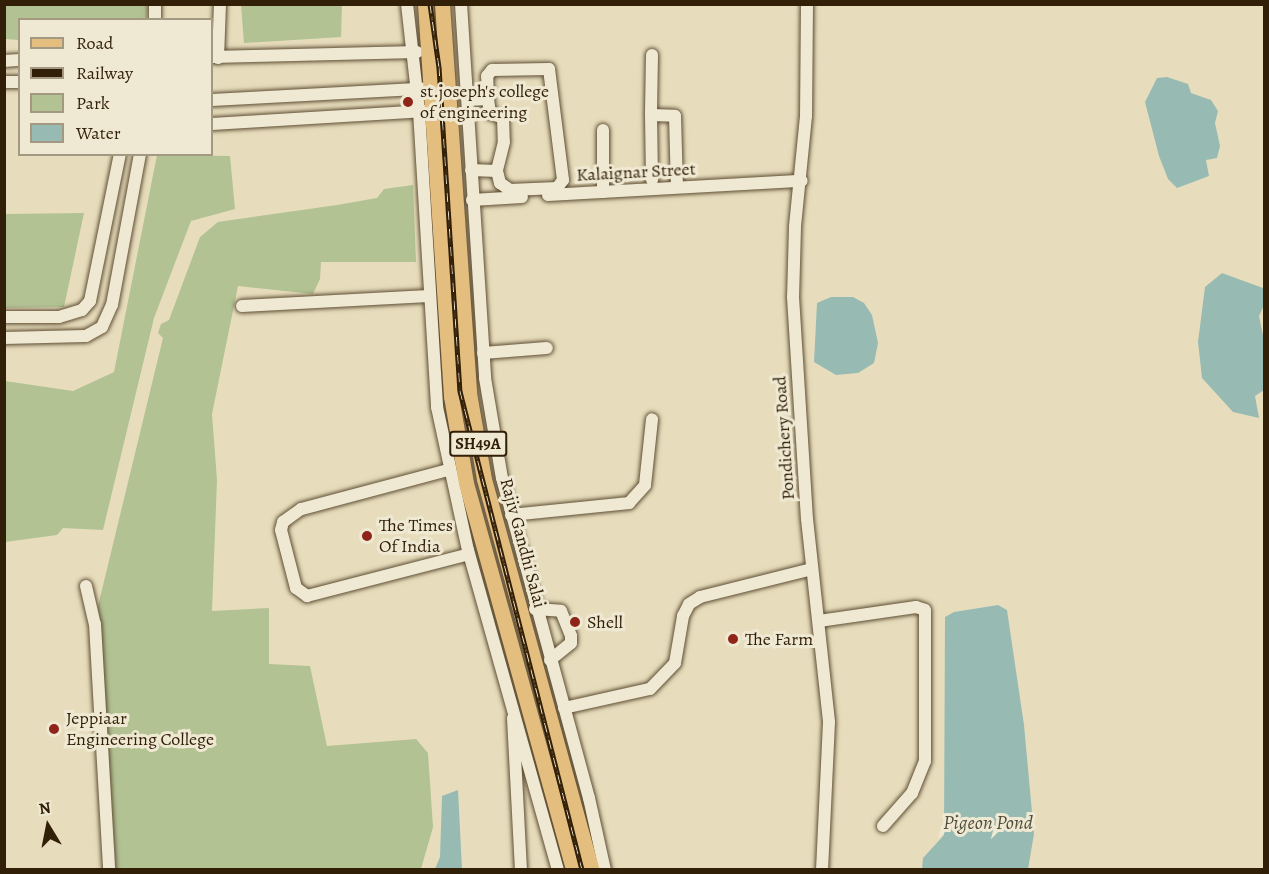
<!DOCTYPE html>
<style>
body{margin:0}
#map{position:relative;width:1269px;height:874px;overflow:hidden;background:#e7ddbc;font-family:Alegreya,serif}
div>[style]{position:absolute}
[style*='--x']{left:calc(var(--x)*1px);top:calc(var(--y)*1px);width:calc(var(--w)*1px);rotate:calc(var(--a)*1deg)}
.green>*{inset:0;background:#b2c293}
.water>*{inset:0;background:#97bbb3}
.roads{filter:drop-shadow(0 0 2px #5f4e34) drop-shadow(0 0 2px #5f4e34)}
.minor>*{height:12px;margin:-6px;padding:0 6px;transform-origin:6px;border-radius:6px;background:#efe9d3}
.major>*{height:15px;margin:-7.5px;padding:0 7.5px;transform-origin:7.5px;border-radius:7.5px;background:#e4be7e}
.rail>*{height:5px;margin-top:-2.5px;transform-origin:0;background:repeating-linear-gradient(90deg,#efe9d3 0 9px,#321f07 0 18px);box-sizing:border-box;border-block:2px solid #321f07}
.dots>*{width:16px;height:16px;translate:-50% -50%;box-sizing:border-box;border:3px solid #efe9d3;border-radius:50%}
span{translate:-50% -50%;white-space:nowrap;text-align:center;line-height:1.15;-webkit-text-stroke:6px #efe9d3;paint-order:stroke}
.shield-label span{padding:2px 4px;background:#efe9d3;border:2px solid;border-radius:4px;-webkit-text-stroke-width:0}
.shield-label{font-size:16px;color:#321f07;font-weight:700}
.poi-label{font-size:18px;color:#321f07}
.left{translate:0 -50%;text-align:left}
.street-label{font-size:18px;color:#321f07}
.water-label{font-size:20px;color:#504e3b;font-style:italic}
.frame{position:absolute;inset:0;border:6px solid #321f07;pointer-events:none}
.legend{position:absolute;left:18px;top:18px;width:195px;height:138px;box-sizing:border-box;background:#efe9d3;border:2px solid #a39881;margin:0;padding:8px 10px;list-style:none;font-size:18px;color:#321f07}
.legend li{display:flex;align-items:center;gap:12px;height:30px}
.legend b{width:30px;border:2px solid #a39881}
.north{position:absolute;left:18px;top:796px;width:60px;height:60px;-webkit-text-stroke:4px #efe9d3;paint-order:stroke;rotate:350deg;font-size:16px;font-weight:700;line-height:24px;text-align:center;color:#321f07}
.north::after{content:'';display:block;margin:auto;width:21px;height:27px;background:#321f07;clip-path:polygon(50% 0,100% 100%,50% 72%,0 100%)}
</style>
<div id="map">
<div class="green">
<i style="clip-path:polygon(4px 5px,148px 5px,147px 19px,20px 20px,19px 40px,5px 39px)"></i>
<i style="clip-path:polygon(241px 5px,342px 5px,341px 37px,244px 43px)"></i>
<i style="clip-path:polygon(157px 155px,230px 156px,235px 209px,191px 221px,154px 318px,103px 530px,63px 528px,57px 535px,5px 542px,5px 381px,73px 391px,114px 372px)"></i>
<i style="clip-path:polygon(413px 185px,416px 262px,321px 262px,320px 279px,313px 294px,238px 286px,212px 414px,217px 480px,212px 611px,269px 608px,269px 664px,310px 666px,327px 746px,416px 739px,428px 753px,433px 827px,421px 869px,116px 869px,98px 606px,163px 338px,158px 333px,161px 324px,169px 320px,200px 237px,218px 222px,337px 205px,377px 198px,384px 189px)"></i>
<i style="clip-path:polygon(84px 213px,64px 307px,5px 308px,5px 214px)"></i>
</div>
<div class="water">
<i style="clip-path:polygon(1167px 77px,1188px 84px,1191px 93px,1211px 100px,1218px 111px,1215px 123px,1220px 146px,1217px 158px,1206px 160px,1209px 176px,1177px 188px,1168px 179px,1159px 156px,1145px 102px,1157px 78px)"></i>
<i style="clip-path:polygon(1222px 273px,1263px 288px,1264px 305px,1259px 316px,1264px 340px,1264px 390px,1255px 396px,1259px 418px,1233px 412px,1202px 378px,1198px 342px,1205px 287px)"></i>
<i style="clip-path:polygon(831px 297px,853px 297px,864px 303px,872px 315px,878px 343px,874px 363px,858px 373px,836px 375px,814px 362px,817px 303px)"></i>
<i style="clip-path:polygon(998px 605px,1007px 610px,1024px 725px,1034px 834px,1028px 869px,922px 869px,923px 858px,944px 835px,945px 617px,954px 612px)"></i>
<i style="clip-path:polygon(458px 790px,462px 869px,435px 869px,440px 857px,442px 796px)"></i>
</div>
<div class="roads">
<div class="minor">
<i style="--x:155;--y:4;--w:16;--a:90"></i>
<i style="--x:407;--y:4;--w:108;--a:83.6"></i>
<i style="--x:419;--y:111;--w:297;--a:86.5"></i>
<i style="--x:437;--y:407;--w:146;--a:77.8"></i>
<i style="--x:468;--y:550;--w:332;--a:74.3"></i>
<i style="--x:461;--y:4;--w:375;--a:86.3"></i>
<i style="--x:485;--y:378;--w:101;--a:80.4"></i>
<i style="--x:502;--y:478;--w:332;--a:74.8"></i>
<i style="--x:589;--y:798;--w:74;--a:77.5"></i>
<i style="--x:807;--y:4;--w:112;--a:90.5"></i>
<i style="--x:806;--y:116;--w:112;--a:95.7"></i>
<i style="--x:795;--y:227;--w:70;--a:91.6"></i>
<i style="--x:793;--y:297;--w:222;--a:86.4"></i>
<i style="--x:807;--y:519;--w:204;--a:83.8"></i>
<i style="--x:829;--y:722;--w:148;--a:92.7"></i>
<i style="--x:652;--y:55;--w:60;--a:91"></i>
<i style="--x:651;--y:115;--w:24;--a:2"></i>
<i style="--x:675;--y:116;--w:71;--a:88.4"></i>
<i style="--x:212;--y:57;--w:205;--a:-1.4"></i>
<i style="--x:218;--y:58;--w:54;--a:-87.9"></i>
<i style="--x:4;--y:61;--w:16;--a:-4"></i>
<i style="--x:4;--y:82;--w:16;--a:0"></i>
<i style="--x:488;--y:99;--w:14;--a:82"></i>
<i style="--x:490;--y:113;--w:14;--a:21"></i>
<i style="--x:503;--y:118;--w:24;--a:88"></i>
<i style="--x:504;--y:142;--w:30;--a:104"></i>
<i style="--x:212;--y:100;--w:237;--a:-3.1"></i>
<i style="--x:468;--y:100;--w:20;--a:-3"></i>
<i style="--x:488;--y:99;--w:23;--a:-92"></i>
<i style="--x:487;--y:76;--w:8;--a:-50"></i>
<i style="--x:492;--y:70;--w:57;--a:-1"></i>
<i style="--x:549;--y:69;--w:112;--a:82.8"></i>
<i style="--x:563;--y:180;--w:10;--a:127"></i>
<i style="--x:557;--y:188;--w:47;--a:177.6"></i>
<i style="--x:510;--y:190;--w:12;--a:-145"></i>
<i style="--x:500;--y:183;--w:12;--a:-104"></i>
<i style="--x:497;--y:171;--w:26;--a:-178"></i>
<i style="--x:651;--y:115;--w:65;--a:89.1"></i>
<i style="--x:212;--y:124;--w:214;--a:-3.5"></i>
<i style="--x:603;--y:130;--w:62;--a:90"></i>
<i style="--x:548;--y:195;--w:254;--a:-3.2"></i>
<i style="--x:472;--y:200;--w:50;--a:-3.4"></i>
<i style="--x:242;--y:306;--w:187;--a:-3.1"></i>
<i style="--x:4;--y:317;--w:55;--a:0"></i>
<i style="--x:59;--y:317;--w:24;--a:-17"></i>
<i style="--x:82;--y:310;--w:12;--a:-48"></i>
<i style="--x:90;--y:301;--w:150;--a:-78.5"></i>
<i style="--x:4;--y:338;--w:82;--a:-1.4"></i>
<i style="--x:86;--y:336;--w:18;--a:-29"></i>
<i style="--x:102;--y:327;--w:24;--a:-66"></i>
<i style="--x:112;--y:305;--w:154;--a:-79.5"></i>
<i style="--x:483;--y:353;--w:64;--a:-4.5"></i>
<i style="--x:448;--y:470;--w:152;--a:165.1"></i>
<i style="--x:301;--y:509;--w:22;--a:144"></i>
<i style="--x:283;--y:522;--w:8;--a:104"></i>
<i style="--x:281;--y:530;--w:60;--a:75.5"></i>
<i style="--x:296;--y:588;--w:14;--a:36"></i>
<i style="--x:307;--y:596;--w:167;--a:-14.5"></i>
<i style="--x:511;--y:515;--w:119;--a:-5.8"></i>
<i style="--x:629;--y:503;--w:24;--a:-48"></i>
<i style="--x:645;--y:485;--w:66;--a:-83.9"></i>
<i style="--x:86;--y:586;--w:39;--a:77"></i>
<i style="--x:95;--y:624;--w:246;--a:86.7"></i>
<i style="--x:535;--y:609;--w:26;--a:4"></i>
<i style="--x:561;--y:611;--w:27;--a:68"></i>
<i style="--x:571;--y:636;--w:7;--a:90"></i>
<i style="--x:571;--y:643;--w:27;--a:141"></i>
<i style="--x:819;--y:621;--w:98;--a:-8.2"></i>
<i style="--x:916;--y:607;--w:9;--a:18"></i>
<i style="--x:925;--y:610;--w:151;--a:90"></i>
<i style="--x:925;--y:761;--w:35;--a:112"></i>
<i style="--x:912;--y:793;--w:44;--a:131.3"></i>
<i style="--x:564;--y:708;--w:88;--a:-12.5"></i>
<i style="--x:650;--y:689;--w:36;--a:-46"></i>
<i style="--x:675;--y:663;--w:48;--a:-80.3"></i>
<i style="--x:683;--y:616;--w:13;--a:-63"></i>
<i style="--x:689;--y:604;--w:13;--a:-32"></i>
<i style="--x:700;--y:597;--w:115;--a:-14"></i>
<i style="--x:513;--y:718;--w:152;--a:87"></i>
</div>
<div class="major">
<i style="--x:425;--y:4;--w:393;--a:86.2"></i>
<i style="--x:451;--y:396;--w:88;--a:80.2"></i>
<i style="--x:466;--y:483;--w:402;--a:74.5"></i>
<i style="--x:442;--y:4;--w:390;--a:86"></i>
<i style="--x:469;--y:393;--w:87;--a:80.1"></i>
<i style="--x:484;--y:479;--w:406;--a:74.6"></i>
</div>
</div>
<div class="rail">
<i style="--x:430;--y:4;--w:64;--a:81.9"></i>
<i style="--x:439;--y:67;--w:325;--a:86.3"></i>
<i style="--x:460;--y:391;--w:494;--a:75.7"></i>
</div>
<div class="dots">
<i style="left:408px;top:102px;background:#8f2418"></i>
<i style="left:367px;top:536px;background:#8f2418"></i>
<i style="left:575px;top:622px;background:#8f2418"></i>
<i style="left:733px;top:639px;background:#8f2418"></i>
<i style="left:54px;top:729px;background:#8f2418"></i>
</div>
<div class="shield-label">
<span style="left:478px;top:444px">SH49A</span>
</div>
<div class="poi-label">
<span class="left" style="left:420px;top:102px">st.joseph's college<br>of engineering</span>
<span class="left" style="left:379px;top:536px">The Times<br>Of India</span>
<span class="left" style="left:587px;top:622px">Shell</span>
<span class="left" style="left:745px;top:639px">The Farm</span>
<span class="left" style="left:66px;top:729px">Jeppiaar<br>Engineering College</span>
</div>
<div class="street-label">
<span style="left:636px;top:172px;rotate:-3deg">Kalaignar Street</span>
<span style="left:784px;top:438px;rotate:-94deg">Pondichery Road</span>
<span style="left:523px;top:543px;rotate:75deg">Rajiv Gandhi Salai</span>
</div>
<div class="water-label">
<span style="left:988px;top:822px">Pigeon Pond</span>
</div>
<div class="frame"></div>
<ul class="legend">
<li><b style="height:8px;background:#e4be7e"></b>Road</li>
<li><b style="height:8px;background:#321f07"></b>Railway</li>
<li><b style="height:16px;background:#b2c293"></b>Park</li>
<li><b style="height:16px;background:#97bbb3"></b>Water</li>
</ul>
<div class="north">N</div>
</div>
